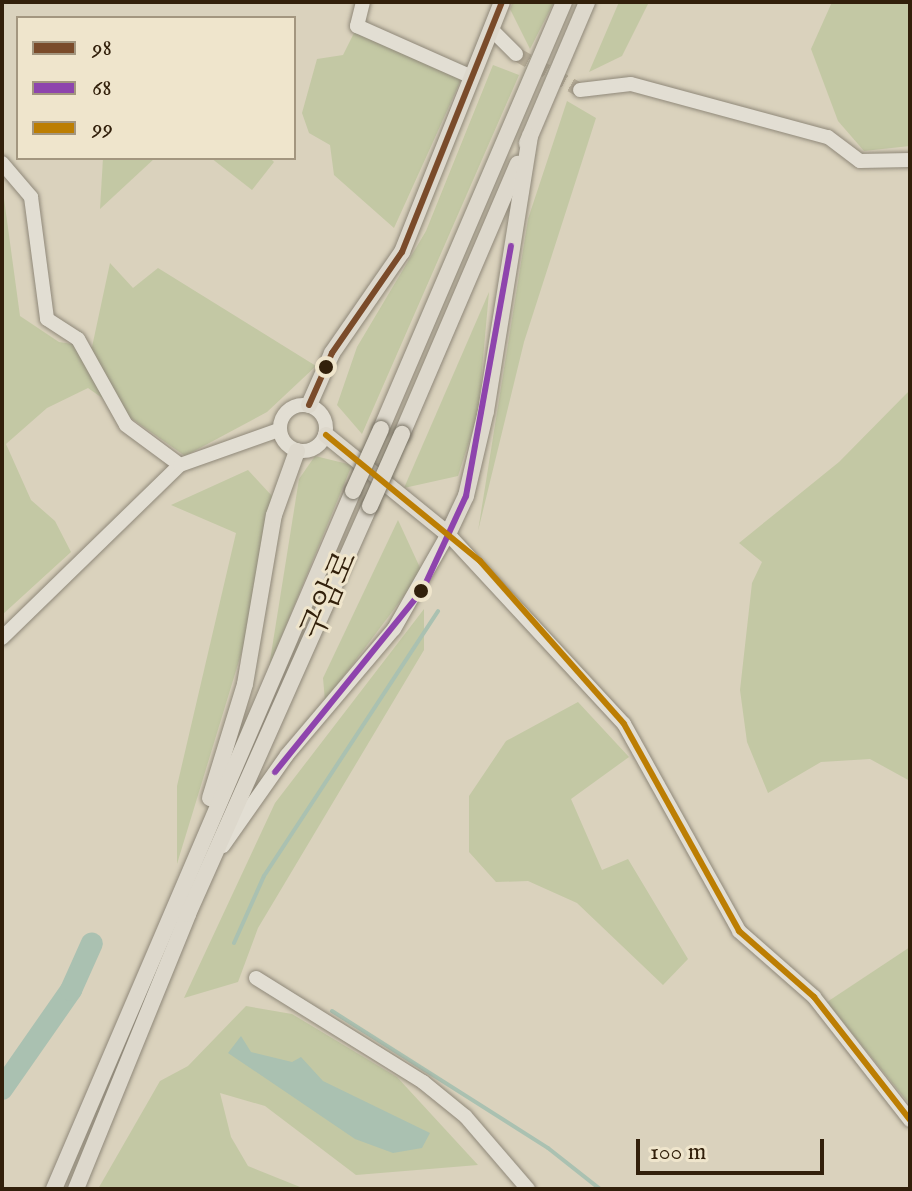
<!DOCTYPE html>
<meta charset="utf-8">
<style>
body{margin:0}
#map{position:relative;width:912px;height:1191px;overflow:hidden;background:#dad2bd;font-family:"IM FELL English","Noto Serif KR",serif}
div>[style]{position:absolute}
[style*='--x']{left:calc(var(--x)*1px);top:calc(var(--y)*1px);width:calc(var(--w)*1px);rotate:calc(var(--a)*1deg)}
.green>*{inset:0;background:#c3c8a4}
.water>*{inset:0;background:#aac1b1}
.stream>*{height:4px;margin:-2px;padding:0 2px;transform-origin:2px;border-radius:2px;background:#aac1b1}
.river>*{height:22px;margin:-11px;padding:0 11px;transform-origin:11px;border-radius:11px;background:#aac1b1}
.minor-tunnel>*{height:14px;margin-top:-7px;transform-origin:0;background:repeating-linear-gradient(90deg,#b8ae99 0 14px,transparent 0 21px)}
.roads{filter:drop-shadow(0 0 2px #8f8879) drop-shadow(0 0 2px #8f8879)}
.minor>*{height:14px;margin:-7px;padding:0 7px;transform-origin:7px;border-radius:7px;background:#e2ded3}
.minor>.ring{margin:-7px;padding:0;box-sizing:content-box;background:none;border:14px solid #e2ded3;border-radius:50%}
.major>*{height:16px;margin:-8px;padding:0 8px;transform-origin:8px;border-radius:8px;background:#ddd8cc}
.bridges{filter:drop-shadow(0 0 2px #767062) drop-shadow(0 0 2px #767062)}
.major-bridge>*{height:16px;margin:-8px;padding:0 8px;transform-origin:8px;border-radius:8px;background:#ddd8cc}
.bus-1>*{height:6px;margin:-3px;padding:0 3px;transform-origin:3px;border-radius:3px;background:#7a4b2a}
.bus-2>*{height:6px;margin:-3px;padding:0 3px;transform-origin:3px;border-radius:3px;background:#8e44ad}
.bus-3>*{height:6px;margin:-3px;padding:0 3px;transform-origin:3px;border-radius:3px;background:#bc7e03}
.dots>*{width:22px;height:22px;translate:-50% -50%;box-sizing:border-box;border:4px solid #efe5cc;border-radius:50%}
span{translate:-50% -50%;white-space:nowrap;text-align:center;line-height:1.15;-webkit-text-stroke:6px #efe5cc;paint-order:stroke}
.street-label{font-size:32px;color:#32200b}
.frame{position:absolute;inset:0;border:4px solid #32200b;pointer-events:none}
.legend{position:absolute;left:16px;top:16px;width:280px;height:144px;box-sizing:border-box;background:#efe5cc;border:2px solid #a3967f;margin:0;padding:10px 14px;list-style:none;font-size:24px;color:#32200b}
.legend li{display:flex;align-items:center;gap:16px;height:40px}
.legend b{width:40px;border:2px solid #a3967f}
.scale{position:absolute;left:636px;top:1139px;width:188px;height:36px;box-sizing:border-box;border:4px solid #32200b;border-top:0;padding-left:10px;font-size:24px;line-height:28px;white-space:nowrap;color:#32200b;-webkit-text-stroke:6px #efe5cc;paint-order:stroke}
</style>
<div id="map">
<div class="green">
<i style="clip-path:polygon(513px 2px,554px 2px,530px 49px,510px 9px)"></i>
<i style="clip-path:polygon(619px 2px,649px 2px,622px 56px,589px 72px)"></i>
<i style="clip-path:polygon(832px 2px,910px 2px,910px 146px,864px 151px,838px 121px,811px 49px)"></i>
<i style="clip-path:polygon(355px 31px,461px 80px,394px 228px,334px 175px,330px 145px,309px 133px,302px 113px,317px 59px,343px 55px)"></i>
<i style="clip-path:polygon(493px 65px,519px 75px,362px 434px,337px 405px,357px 347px,426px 231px)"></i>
<i style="clip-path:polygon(567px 101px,596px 118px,524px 342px,478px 531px,528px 219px)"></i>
<i style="clip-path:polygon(103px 158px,155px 158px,100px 209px)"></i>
<i style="clip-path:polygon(211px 158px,270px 158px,274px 162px,252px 190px)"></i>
<i style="clip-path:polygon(2px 184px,20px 316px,59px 342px,92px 347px,110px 263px,133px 288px,158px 268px,316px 366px,267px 412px,185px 456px,88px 388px,47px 408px,6px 444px,31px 500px,55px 521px,71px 552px,2px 615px)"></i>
<i style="clip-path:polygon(489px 292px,478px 414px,458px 476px,404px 488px)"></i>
<i style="clip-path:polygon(910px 390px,910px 781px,870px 759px,821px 762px,768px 793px,747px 742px,740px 690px,752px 583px,762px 562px,739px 543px,839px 462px)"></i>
<i style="clip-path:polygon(315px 456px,352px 465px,269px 667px,299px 479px)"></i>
<i style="clip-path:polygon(248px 470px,272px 496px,249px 628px,177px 864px,177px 786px,236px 533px,171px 505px)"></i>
<i style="clip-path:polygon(398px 520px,422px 572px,325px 701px,323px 678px)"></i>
<i style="clip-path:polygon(424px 609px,424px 650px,258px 928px,238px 982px,184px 998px,275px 803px)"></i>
<i style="clip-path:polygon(578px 702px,629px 757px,571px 799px,602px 870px,628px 859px,688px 959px,663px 985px,577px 903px,528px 881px,496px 882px,469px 852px,469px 796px,506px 741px)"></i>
<i style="clip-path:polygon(910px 947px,910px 1105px,827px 1002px)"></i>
<i style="clip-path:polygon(246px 1006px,292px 1014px,397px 1077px,478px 1165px,356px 1175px,265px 1106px,220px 1093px,231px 1137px,248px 1166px,305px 1189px,98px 1189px,160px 1081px,188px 1066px)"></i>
</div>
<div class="water">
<i style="clip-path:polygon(241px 1036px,251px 1052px,292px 1062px,301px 1057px,323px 1081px,430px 1133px,422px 1148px,393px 1153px,355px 1139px,228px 1053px)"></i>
</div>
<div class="stream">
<i style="--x:234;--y:943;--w:73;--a:-65.9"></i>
<i style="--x:264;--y:876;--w:317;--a:-56.7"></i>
<i style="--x:332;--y:1011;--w:256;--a:32.4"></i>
<i style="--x:548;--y:1148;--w:66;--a:38.3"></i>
</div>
<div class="river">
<i style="--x:2;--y:1089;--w:121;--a:-55.1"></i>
<i style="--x:71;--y:990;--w:51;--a:-65.9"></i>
</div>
<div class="minor-tunnel">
<i style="--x:516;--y:54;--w:73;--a:29.4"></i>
</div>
<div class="roads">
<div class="minor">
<i style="--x:363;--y:2;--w:25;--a:104"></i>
<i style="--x:357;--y:26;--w:126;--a:23.9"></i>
<i style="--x:492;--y:30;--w:34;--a:45"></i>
<i style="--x:580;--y:90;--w:51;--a:-6.7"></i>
<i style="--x:631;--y:84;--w:204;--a:15.1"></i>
<i style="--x:828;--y:137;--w:40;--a:37"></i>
<i style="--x:860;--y:161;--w:50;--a:-1.1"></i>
<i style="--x:2;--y:163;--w:45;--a:49.5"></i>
<i style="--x:31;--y:197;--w:123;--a:82.5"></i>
<i style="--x:47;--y:319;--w:37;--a:33"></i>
<i style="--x:78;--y:339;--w:98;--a:60.8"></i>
<i style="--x:126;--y:425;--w:67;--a:36.5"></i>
<i class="ring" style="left:280px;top:405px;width:32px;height:32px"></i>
<i style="--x:2;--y:638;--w:248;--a:-44.2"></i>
<i style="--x:180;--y:465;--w:105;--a:-19.5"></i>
<i style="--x:223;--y:846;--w:111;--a:-54.9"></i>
<i style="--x:287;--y:755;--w:165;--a:-49.7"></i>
<i style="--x:394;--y:629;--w:109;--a:-60.4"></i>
<i style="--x:448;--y:534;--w:259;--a:47.2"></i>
<i style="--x:624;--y:724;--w:237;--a:60.9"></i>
<i style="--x:739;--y:931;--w:100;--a:41.3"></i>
<i style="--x:814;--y:997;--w:156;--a:52"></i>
<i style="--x:256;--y:978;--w:197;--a:31.9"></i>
<i style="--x:423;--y:1082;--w:55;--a:39.1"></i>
<i style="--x:466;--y:1117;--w:95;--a:49.3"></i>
</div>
<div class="major">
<i style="--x:527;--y:143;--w:153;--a:-66.9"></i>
<i style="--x:309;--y:405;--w:57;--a:-66.1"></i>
<i style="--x:332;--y:353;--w:123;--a:-55.3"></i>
<i style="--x:402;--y:252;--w:269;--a:-68.2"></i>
<i style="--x:381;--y:429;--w:465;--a:-66.8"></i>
<i style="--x:402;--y:434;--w:294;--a:-66.8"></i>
<i style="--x:326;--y:435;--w:157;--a:39.1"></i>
<i style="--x:448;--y:534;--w:42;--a:-64.7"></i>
<i style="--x:466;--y:496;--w:87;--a:-76.8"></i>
<i style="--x:486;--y:411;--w:278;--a:-80.9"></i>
<i style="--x:210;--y:798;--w:119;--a:-72.9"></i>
<i style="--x:245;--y:684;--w:171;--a:-80.3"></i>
<i style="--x:274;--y:515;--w:68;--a:-70.2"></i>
<i style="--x:54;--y:1189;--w:759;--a:-66.81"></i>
<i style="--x:76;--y:1189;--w:297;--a:-67.8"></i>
<i style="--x:188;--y:914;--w:447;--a:-66"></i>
</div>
</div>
<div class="bridges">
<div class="major-bridge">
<i style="--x:353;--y:491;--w:68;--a:-65.7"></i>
<i style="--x:370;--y:506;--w:79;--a:-66"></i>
</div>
</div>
<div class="bus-1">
<i style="--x:309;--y:405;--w:57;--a:-66.1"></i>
<i style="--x:332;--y:353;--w:123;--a:-55.3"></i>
<i style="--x:402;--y:252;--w:269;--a:-68.2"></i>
</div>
<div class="bus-2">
<i style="--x:275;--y:772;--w:235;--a:-51"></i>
<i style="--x:423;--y:589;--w:102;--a:-65.2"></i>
<i style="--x:466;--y:496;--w:254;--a:-79.8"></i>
</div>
<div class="bus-3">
<i style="--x:326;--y:435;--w:199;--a:39.3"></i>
<i style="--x:480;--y:561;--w:217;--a:48.5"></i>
<i style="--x:624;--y:724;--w:237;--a:60.9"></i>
<i style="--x:739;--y:931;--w:100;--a:41.3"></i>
<i style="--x:814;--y:997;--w:156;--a:52"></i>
</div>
<div class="dots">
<i style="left:326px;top:367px;background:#32200b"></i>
<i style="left:421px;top:591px;background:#32200b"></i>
</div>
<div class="street-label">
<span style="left:331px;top:596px;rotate:-66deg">구암로</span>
</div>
<div class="frame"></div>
<ul class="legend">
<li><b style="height:10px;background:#7a4b2a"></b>98</li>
<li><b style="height:10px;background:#8e44ad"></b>68</li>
<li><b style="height:10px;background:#bc7e03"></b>99</li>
</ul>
<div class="scale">100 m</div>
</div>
